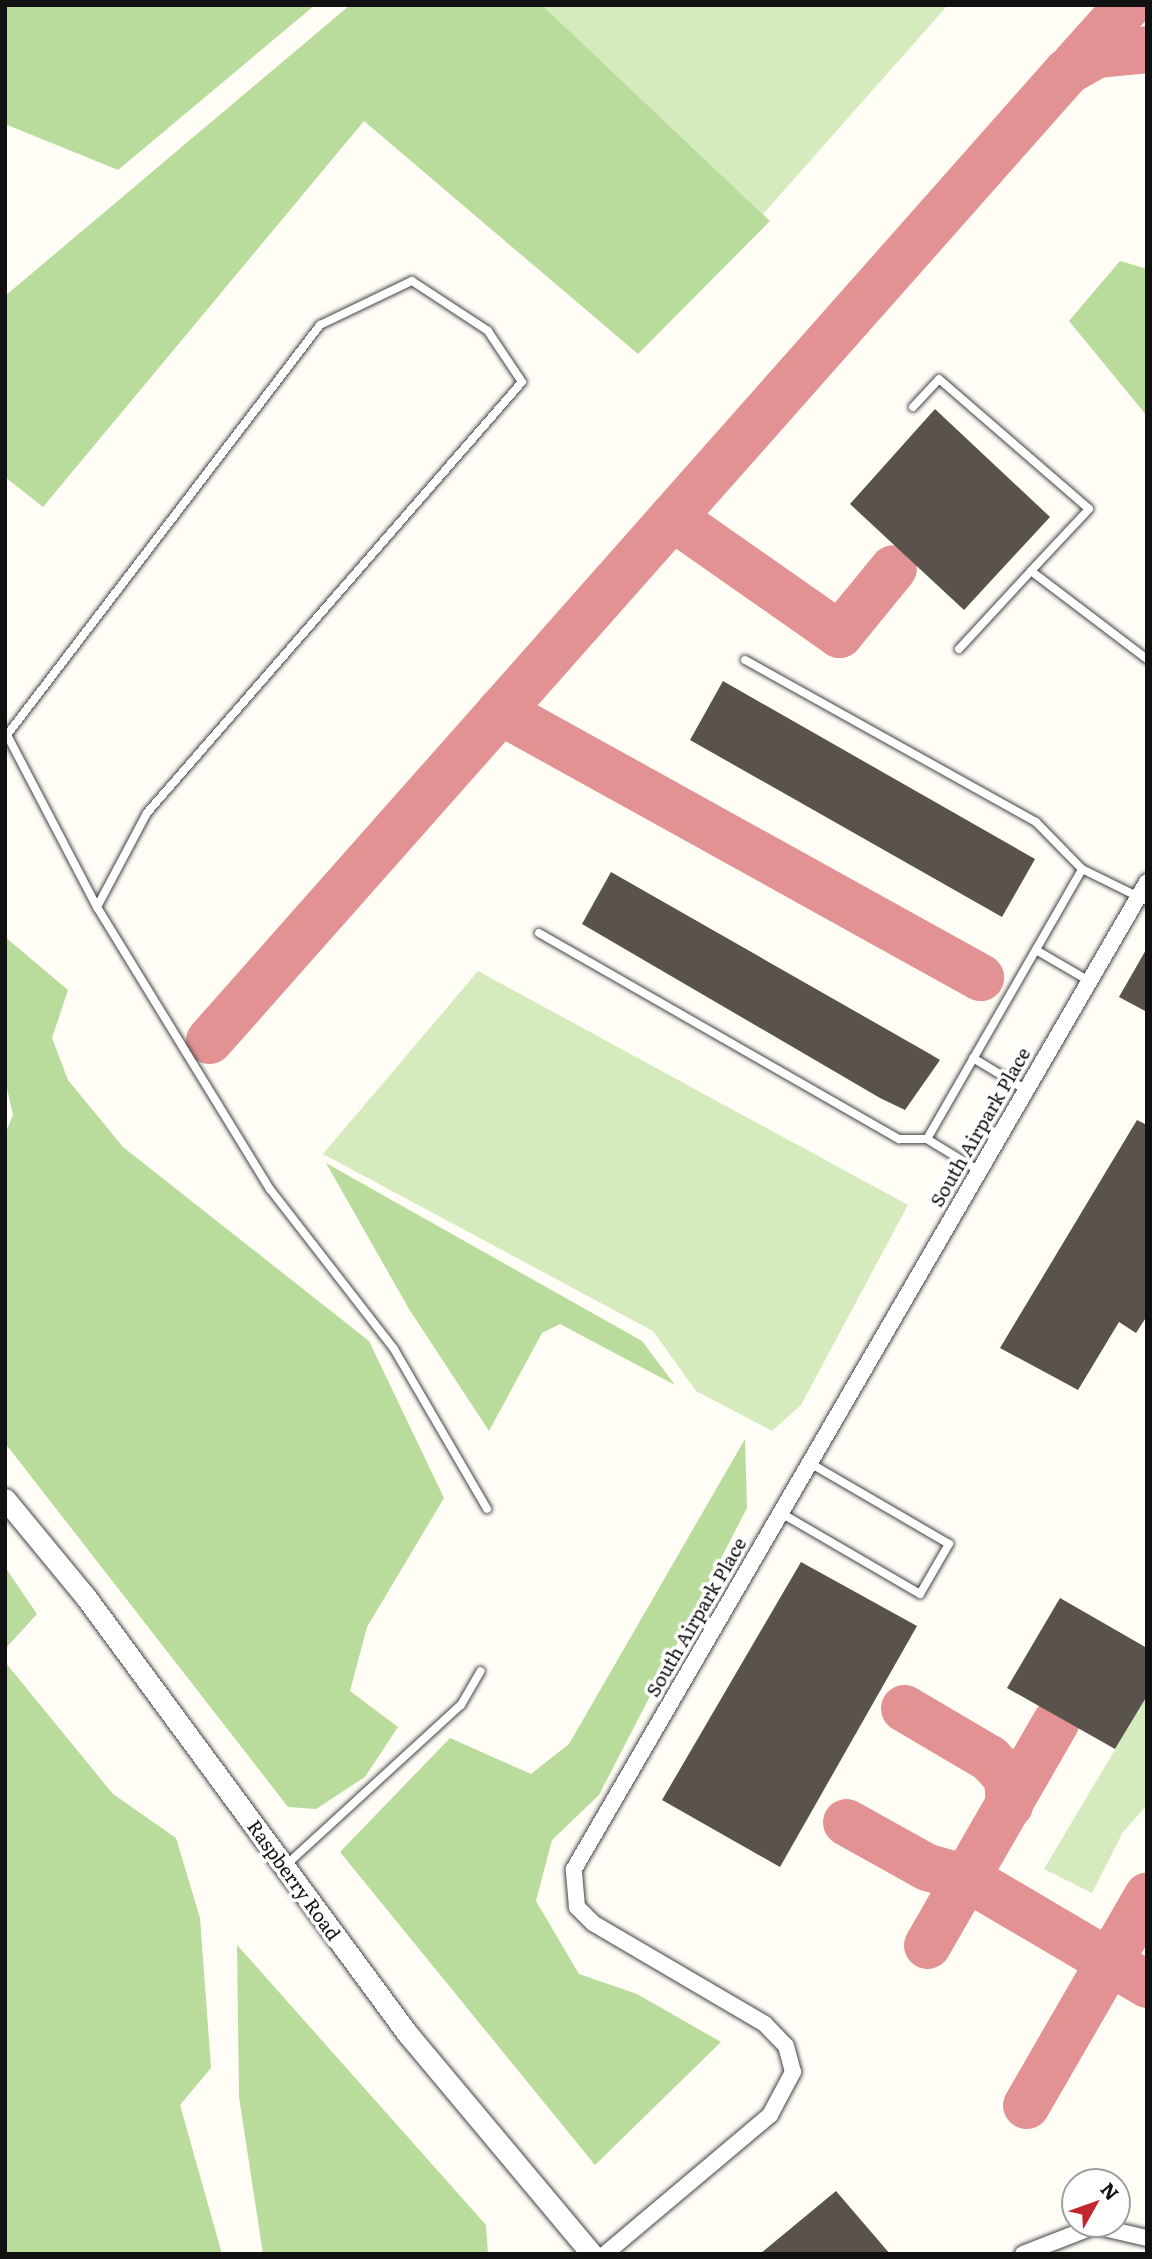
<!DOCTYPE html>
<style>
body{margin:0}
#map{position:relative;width:1152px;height:2259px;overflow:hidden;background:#fffdf5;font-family:Literata,serif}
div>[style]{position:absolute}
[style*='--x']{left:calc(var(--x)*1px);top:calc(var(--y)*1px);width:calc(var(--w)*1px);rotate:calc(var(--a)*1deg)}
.green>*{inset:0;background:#d5ebbd}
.forest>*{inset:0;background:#b9dc9c}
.taxiway>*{height:47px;margin:-23.5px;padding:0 23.5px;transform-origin:23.5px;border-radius:23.5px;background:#e29292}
.building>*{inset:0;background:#5a524d}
.roads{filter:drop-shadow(0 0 2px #444) drop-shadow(0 0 2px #444)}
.service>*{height:8px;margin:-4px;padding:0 4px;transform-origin:4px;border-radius:4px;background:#fff}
.minor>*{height:16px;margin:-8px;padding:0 8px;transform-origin:8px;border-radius:8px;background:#fff}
.tertiary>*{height:21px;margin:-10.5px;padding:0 10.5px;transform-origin:10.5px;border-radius:10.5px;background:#fff}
span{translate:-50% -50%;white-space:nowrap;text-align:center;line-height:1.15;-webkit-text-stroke:7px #fff;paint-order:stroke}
.street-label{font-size:19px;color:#111}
.frame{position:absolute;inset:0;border:7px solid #111;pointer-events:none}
.north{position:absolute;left:1061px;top:2168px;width:70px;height:70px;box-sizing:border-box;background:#fff;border:2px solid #a0a0a0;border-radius:50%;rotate:50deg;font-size:19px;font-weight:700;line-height:28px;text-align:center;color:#111}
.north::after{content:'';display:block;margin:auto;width:24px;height:32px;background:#c4262e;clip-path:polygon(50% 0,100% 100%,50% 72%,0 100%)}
</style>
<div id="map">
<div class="green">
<i style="clip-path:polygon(542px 5px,948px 5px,763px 214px)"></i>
<i style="clip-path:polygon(478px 971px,908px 1205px,801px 1405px,772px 1431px,696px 1391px,653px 1331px,323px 1154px)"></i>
<i style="clip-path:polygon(1147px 1696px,1147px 1805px,1123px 1832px,1092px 1893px,1044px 1869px)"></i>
</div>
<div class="forest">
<i style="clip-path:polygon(5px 5px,315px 5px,118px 170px,5px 124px)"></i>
<i style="clip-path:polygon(350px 5px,542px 5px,770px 221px,638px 354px,364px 121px,43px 507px,5px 477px,5px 296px)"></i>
<i style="clip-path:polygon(1120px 261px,1147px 269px,1147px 416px,1069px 321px)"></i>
<i style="clip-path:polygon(5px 937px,68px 990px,52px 1038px,68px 1080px,123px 1147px,369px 1341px,444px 1498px,367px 1627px,350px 1691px,398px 1727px,365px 1777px,316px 1809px,288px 1807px,5px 1443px,5px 1134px,13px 1115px,5px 1080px)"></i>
<i style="clip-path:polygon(326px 1163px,642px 1341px,675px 1385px,560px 1324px,542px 1333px,489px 1431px,409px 1309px)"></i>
<i style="clip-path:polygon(745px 1439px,747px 1508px,599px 1795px,552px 1840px,536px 1901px,579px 1974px,637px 1994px,721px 2042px,595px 2165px,340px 1852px,450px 1738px,531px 1774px,569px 1744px)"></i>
<i style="clip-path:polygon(5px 1567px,37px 1614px,5px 1649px)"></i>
<i style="clip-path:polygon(5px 1662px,113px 1794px,176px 1838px,200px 1918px,211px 2068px,180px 2105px,222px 2254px,5px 2254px)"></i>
<i style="clip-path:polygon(237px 1945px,486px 2225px,488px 2254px,263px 2254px,239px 2097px)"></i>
</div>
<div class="taxiway">
<i style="--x:1075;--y:63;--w:78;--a:-48.1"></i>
<i style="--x:672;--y:517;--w:204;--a:35"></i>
<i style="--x:839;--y:634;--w:85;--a:-50.7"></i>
<i style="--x:500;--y:711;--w:549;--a:28.99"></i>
<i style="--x:209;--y:1040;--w:1294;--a:-48.48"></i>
<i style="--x:1067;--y:71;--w:34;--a:-30"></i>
<i style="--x:1096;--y:54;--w:51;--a:-5.6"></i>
<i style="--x:904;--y:1708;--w:99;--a:30.5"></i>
<i style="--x:989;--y:1758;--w:26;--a:47"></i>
<i style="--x:1007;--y:1777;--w:28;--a:86"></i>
<i style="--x:846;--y:1822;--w:93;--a:29.1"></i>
<i style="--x:927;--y:1867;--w:41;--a:15.4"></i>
<i style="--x:967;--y:1878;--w:209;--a:30.5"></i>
<i style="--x:927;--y:1945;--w:258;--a:-60.1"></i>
<i style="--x:1026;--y:2105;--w:242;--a:-60"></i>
</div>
<div class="building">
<i style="clip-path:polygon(935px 409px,1050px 517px,964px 610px,850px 504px)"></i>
<i style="clip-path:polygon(723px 681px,1035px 859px,1002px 917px,690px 740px)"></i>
<i style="clip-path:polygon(611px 872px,930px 1054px,940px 1060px,905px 1110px,880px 1098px,582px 924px)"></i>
<i style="clip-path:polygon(1147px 948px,1147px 1012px,1119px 997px)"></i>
<i style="clip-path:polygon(1137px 1120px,1147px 1125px,1147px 1316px,1136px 1333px,1119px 1322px,1078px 1390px,1000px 1348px)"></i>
<i style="clip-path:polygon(801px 1562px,917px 1626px,780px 1867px,662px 1800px)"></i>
<i style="clip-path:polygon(1060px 1598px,1147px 1648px,1147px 1696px,1115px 1749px,1007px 1688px)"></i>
<i style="clip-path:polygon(836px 2191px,890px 2254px,760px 2254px)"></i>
</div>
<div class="roads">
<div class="service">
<i style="--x:913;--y:407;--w:38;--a:-47"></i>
<i style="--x:939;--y:379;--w:198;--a:40.9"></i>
<i style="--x:1089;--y:509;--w:85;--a:133.1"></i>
<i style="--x:959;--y:649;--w:106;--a:-47.3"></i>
<i style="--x:1031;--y:571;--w:146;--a:37.2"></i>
<i style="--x:1082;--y:869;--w:72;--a:26.2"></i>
<i style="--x:97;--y:907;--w:194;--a:-117.6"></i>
<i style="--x:7;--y:735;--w:516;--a:-52.64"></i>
<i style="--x:320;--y:325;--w:102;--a:-25.6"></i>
<i style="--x:412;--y:281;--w:91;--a:33.3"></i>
<i style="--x:488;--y:331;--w:61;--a:56.3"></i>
<i style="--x:522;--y:382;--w:571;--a:131.03"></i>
<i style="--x:147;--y:813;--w:106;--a:118"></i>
<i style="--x:97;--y:907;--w:331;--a:58.5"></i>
<i style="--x:270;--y:1189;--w:202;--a:52.2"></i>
<i style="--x:394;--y:1349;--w:185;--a:59.8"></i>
<i style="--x:539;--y:933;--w:415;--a:29.8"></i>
<i style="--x:899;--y:1139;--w:28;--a:0"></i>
<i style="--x:927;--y:1139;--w:311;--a:-60.1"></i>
<i style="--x:1082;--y:869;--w:66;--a:-134.4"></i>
<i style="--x:1036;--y:822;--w:333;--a:-150.9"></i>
<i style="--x:1036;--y:950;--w:61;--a:30.3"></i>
<i style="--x:973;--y:1058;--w:62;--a:31.1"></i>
<i style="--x:927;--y:1139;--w:61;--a:31.6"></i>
<i style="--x:781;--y:1513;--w:161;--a:30.2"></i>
<i style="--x:920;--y:1594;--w:58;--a:-59.9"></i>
<i style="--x:949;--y:1544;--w:161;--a:-149.8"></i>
<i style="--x:285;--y:1866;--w:239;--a:-42.5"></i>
<i style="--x:461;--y:1705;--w:39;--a:-60"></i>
</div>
<div class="minor">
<i style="--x:605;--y:2254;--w:216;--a:-40.1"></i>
<i style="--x:770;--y:2115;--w:49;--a:-61.9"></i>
<i style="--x:793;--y:2072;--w:27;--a:-105"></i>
<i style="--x:786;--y:2046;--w:30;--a:-134"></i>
<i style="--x:765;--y:2024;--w:199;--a:-149.6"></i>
<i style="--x:593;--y:1923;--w:23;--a:-135"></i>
<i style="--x:577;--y:1907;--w:38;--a:-95"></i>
<i style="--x:574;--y:1869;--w:1141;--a:-59.86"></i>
<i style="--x:1023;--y:2254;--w:77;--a:-21.3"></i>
<i style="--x:1095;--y:2226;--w:53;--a:13"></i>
</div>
<div class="tertiary">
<i style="--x:5;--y:1499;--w:126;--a:50.5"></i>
<i style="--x:85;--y:1596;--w:543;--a:53.62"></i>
<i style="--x:407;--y:2033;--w:288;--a:50.1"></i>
</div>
</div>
<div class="street-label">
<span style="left:980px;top:1127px;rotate:-60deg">South Airpark Place</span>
<span style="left:696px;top:1617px;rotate:-60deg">South Airpark Place</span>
<span style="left:294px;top:1880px;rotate:54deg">Raspberry Road</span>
</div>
<div class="frame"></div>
<div class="north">N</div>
</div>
